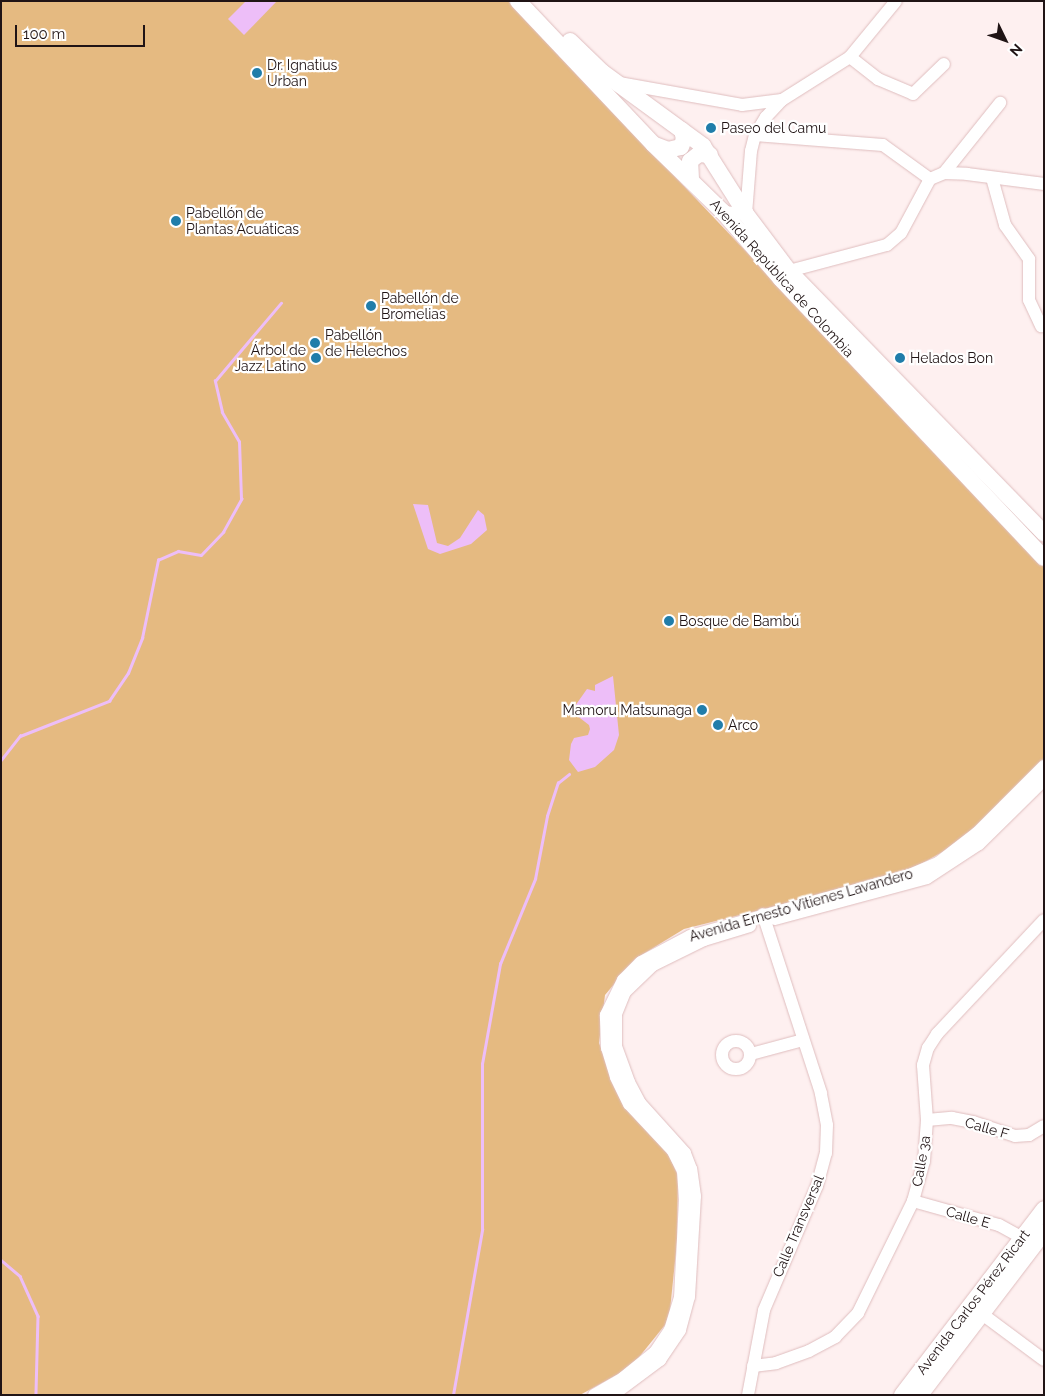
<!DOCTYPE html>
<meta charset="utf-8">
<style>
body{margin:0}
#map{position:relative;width:1045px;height:1396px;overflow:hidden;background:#fef0f0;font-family:Raleway,sans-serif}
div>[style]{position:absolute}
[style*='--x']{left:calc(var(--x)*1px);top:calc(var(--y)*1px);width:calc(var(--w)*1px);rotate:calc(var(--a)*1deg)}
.green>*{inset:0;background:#e5ba81}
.water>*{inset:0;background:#edbef8}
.stream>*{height:2.5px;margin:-1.25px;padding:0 1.25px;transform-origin:1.25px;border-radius:1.25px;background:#edbef8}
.roads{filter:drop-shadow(0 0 1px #dfbdbe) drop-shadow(0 0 1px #dfbdbe)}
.minor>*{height:12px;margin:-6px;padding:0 6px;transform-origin:6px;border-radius:6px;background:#fff}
.minor>.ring{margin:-6px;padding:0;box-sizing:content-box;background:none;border:12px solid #fff;border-radius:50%}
.major>*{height:16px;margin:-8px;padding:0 8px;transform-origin:8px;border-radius:8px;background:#fff}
.dots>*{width:14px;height:14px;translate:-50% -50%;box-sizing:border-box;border:2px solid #fff;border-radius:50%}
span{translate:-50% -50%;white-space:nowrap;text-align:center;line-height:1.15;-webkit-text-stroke:4.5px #fff;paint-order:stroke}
.poi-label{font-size:14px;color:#201415}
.left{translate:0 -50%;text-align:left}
.right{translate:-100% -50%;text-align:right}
.street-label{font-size:14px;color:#201415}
.frame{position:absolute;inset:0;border:2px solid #201415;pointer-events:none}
.north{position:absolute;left:980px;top:15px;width:50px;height:50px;-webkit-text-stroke:4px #fff;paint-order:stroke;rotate:132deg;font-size:14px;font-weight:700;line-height:20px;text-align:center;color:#201415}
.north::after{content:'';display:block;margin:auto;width:18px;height:22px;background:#201415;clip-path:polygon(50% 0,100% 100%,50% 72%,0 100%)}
.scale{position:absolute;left:15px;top:25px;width:130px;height:22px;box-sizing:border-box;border:2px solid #201415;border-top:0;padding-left:6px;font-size:15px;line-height:18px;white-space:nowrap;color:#201415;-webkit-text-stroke:4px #fff;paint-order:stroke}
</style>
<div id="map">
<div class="green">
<i style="clip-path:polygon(1px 1px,508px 1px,1044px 565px,1044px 764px,962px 841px,903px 874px,684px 929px,635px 959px,605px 995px,599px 1043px,620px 1099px,668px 1153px,678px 1176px,677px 1242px,669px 1320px,631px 1367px,580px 1395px,1px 1395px)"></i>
</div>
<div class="water">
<i style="clip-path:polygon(246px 1px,277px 1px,244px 35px,228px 19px)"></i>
<i style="clip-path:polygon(413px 504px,428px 505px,437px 543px,448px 546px,460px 538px,478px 510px,484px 515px,487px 530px,471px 544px,440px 554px,428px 549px)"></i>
<i style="clip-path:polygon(613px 676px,619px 735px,614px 750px,595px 767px,578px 772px,569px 760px,571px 744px,574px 738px,588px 735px,590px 729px,589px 725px,576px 715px,575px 706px,587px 689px,595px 691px,595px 685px)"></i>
</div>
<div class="stream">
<i style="--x:1;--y:760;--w:31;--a:-52"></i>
<i style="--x:20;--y:736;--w:96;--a:-21.5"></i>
<i style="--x:109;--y:701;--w:34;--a:-56"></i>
<i style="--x:128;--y:673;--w:38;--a:-68"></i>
<i style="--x:142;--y:638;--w:80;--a:-78.4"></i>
<i style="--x:158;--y:560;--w:22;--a:-24"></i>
<i style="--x:178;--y:551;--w:23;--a:10"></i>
<i style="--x:201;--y:555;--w:32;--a:-46"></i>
<i style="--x:223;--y:532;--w:38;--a:-61"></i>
<i style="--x:241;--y:499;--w:57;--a:-92"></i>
<i style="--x:239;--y:442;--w:34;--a:-120"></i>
<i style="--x:222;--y:412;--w:32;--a:-103"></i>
<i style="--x:215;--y:381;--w:102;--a:-49.8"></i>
<i style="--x:1;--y:1260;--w:25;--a:40"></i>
<i style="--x:20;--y:1276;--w:44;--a:65.8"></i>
<i style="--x:38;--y:1316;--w:79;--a:91.5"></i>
<i style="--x:453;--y:1395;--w:168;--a:-80"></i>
<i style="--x:482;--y:1230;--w:166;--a:-90"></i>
<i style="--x:482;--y:1064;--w:102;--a:-79.8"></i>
<i style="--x:500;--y:964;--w:92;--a:-67.6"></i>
<i style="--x:535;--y:879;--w:64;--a:-79.2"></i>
<i style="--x:547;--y:816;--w:35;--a:-72"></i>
<i style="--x:558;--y:783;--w:14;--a:-39"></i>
</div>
<div class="roads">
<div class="minor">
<i style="--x:850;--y:57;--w:36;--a:38"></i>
<i style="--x:878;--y:79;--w:38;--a:23"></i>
<i style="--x:913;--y:94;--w:43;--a:-44.1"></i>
<i style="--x:619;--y:83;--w:125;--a:10.1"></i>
<i style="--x:742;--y:105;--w:40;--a:-7.1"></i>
<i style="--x:755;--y:135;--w:128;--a:4.5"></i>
<i style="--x:883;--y:145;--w:58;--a:35.9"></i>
<i style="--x:944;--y:173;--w:90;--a:-51.3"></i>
<i style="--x:992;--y:178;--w:49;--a:74.5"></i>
<i style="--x:1005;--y:225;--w:42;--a:54.8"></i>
<i style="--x:1029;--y:259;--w:41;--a:90"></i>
<i style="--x:1029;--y:300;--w:29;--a:65"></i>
<i style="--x:930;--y:179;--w:15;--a:-23"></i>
<i style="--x:944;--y:173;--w:23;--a:2"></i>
<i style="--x:967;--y:174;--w:78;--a:7.4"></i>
<i style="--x:723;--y:212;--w:23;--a:5"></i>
<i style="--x:746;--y:214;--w:63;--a:-85.5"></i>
<i style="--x:751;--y:151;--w:16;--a:-76"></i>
<i style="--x:755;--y:135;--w:21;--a:-59"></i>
<i style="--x:766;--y:117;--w:23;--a:-47"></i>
<i style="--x:782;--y:100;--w:80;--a:-32.3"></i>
<i style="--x:850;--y:57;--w:72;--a:-50.6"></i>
<i style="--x:789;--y:271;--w:101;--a:-14.9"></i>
<i style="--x:887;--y:245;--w:18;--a:-41"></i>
<i style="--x:901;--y:233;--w:61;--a:-61.8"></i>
<i style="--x:775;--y:919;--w:157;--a:-15.1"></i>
<i style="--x:927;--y:878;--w:62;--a:-33.2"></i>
<i style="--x:979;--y:844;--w:91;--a:-44.6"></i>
<i class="ring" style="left:722px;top:1041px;width:16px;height:16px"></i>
<i style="--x:751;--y:1054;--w:54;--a:-15.1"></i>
<i style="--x:927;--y:1120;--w:25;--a:-5"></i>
<i style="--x:952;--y:1118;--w:21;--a:11"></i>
<i style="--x:973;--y:1122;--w:44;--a:18.4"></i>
<i style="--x:1015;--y:1136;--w:14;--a:-4"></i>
<i style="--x:1029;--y:1135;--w:17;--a:-31"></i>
<i style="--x:913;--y:1201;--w:89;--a:15.6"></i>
<i style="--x:999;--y:1225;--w:25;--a:29"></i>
<i style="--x:982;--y:1314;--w:77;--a:36.6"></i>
<i style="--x:753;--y:1366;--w:23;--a:-7"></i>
<i style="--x:776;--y:1363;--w:35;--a:-20"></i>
<i style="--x:809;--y:1351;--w:30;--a:-28"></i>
<i style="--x:835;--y:1337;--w:33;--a:-46"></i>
<i style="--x:858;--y:1313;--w:125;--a:-63.8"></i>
<i style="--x:913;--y:1201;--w:41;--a:-74.6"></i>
<i style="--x:924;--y:1161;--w:41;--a:-85.8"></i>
<i style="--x:927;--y:1120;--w:55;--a:-94.2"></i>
<i style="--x:923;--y:1065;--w:18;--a:-74"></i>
<i style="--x:928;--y:1048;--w:17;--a:-57"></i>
<i style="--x:937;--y:1034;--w:156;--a:-46.8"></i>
<i style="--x:594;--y:1395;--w:34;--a:-30"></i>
<i style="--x:623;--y:1378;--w:41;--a:-39.1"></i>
<i style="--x:655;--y:1352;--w:27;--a:-56"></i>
<i style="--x:670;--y:1330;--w:34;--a:-73"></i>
<i style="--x:680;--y:1298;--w:98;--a:-87.1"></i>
<i style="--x:685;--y:1200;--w:29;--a:-94"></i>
<i style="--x:683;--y:1171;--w:22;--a:-117"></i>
<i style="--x:673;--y:1151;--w:64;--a:-133.1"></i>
<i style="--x:629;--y:1104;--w:30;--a:-116"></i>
<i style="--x:616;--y:1077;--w:30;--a:-107"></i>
<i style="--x:607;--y:1048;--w:33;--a:-92"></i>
<i style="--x:606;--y:1015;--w:39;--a:-64"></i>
<i style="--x:623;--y:980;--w:25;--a:-45"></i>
<i style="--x:641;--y:962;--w:55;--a:-28"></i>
<i style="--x:690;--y:936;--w:225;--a:-15.5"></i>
<i style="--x:907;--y:876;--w:34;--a:-23"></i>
<i style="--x:938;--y:863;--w:49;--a:-37.6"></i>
<i style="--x:977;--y:833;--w:95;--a:-45"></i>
<i style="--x:613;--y:1395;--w:59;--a:-36.7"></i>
<i style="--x:660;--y:1360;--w:36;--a:-56"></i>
<i style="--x:680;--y:1330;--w:34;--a:-75"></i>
<i style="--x:689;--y:1297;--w:101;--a:-86.6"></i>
<i style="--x:695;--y:1196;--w:27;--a:-98"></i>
<i style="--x:691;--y:1169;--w:17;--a:-111"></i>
<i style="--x:685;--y:1153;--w:67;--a:-132"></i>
<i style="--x:640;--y:1103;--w:24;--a:-118"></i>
<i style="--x:629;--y:1082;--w:37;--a:-110"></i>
<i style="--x:616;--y:1047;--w:33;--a:-90"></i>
<i style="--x:616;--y:1014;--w:24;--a:-68"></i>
<i style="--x:625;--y:992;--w:39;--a:-44"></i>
<i style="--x:653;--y:965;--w:57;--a:-26.1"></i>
<i style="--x:704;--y:940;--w:48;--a:-16.9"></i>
<i style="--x:748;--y:1395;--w:86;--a:-79.3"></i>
<i style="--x:764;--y:1310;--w:135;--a:-66.9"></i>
<i style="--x:817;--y:1186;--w:34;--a:-75"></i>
<i style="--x:826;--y:1153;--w:28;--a:-88"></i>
<i style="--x:827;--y:1125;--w:33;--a:-101"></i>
<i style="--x:821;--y:1093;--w:188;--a:-108"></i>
</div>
<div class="major">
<i style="--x:518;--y:1;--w:197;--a:46.6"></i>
<i style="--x:653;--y:144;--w:98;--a:44.2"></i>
<i style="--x:723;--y:212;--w:89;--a:49.1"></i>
<i style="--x:781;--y:279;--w:383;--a:46.7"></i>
<i style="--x:570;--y:41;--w:45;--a:44.1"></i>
<i style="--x:602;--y:72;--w:125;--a:36.2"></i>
<i style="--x:703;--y:146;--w:80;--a:57.7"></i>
<i style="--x:746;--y:214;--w:71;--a:53"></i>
<i style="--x:789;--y:271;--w:366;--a:45.8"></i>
<i style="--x:655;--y:145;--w:14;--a:21"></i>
<i style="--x:668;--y:150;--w:13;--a:-13"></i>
<i style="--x:681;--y:147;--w:9;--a:-69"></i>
<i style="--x:684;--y:139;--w:9;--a:-103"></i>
<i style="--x:691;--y:179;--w:18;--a:-93"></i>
<i style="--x:690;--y:161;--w:11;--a:-38"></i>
<i style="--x:699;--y:154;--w:11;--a:5"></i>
<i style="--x:902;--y:1395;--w:234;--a:-52.6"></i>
<i style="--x:920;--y:1395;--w:205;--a:-52.7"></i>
</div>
</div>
<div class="dots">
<i style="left:257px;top:73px;background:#207daa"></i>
<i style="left:711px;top:128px;background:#207daa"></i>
<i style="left:176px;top:221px;background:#207daa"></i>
<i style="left:371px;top:306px;background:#207daa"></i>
<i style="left:315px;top:343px;background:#207daa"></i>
<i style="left:316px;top:358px;background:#207daa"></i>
<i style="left:900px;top:358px;background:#207daa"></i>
<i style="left:669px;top:621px;background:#207daa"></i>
<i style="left:702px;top:710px;background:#207daa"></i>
<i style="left:718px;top:725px;background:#207daa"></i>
</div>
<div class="poi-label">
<span class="left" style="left:267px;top:73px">Dr. Ignatius<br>Urban</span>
<span class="left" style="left:721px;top:128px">Paseo del Camu</span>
<span class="left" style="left:186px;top:221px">Pabellón de<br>Plantas Acuáticas</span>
<span class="left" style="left:381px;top:306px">Pabellón de<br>Bromelias</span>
<span class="left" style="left:325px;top:343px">Pabellón<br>de Helechos</span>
<span class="right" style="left:306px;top:358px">Árbol de<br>Jazz Latino</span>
<span class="left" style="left:910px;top:358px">Helados Bon</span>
<span class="left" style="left:679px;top:621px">Bosque de Bambú</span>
<span class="right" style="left:692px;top:710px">Mamoru Matsunaga</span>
<span class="left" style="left:728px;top:725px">Arco</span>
</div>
<div class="street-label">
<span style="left:782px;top:278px;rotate:48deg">Avenida República de Colombia</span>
<span style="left:801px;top:905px;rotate:-16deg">Avenida Ernesto Vitienes Lavandero</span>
<span style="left:987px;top:1128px;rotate:16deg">Calle F</span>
<span style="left:921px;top:1161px;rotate:-80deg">Calle 3a</span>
<span style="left:968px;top:1217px;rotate:16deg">Calle E</span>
<span style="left:798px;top:1226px;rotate:-67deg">Calle Transversal</span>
<span style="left:973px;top:1302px;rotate:-53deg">Avenida Carlos Pérez Ricart</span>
</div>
<div class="frame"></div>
<div class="north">N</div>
<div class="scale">100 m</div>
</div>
